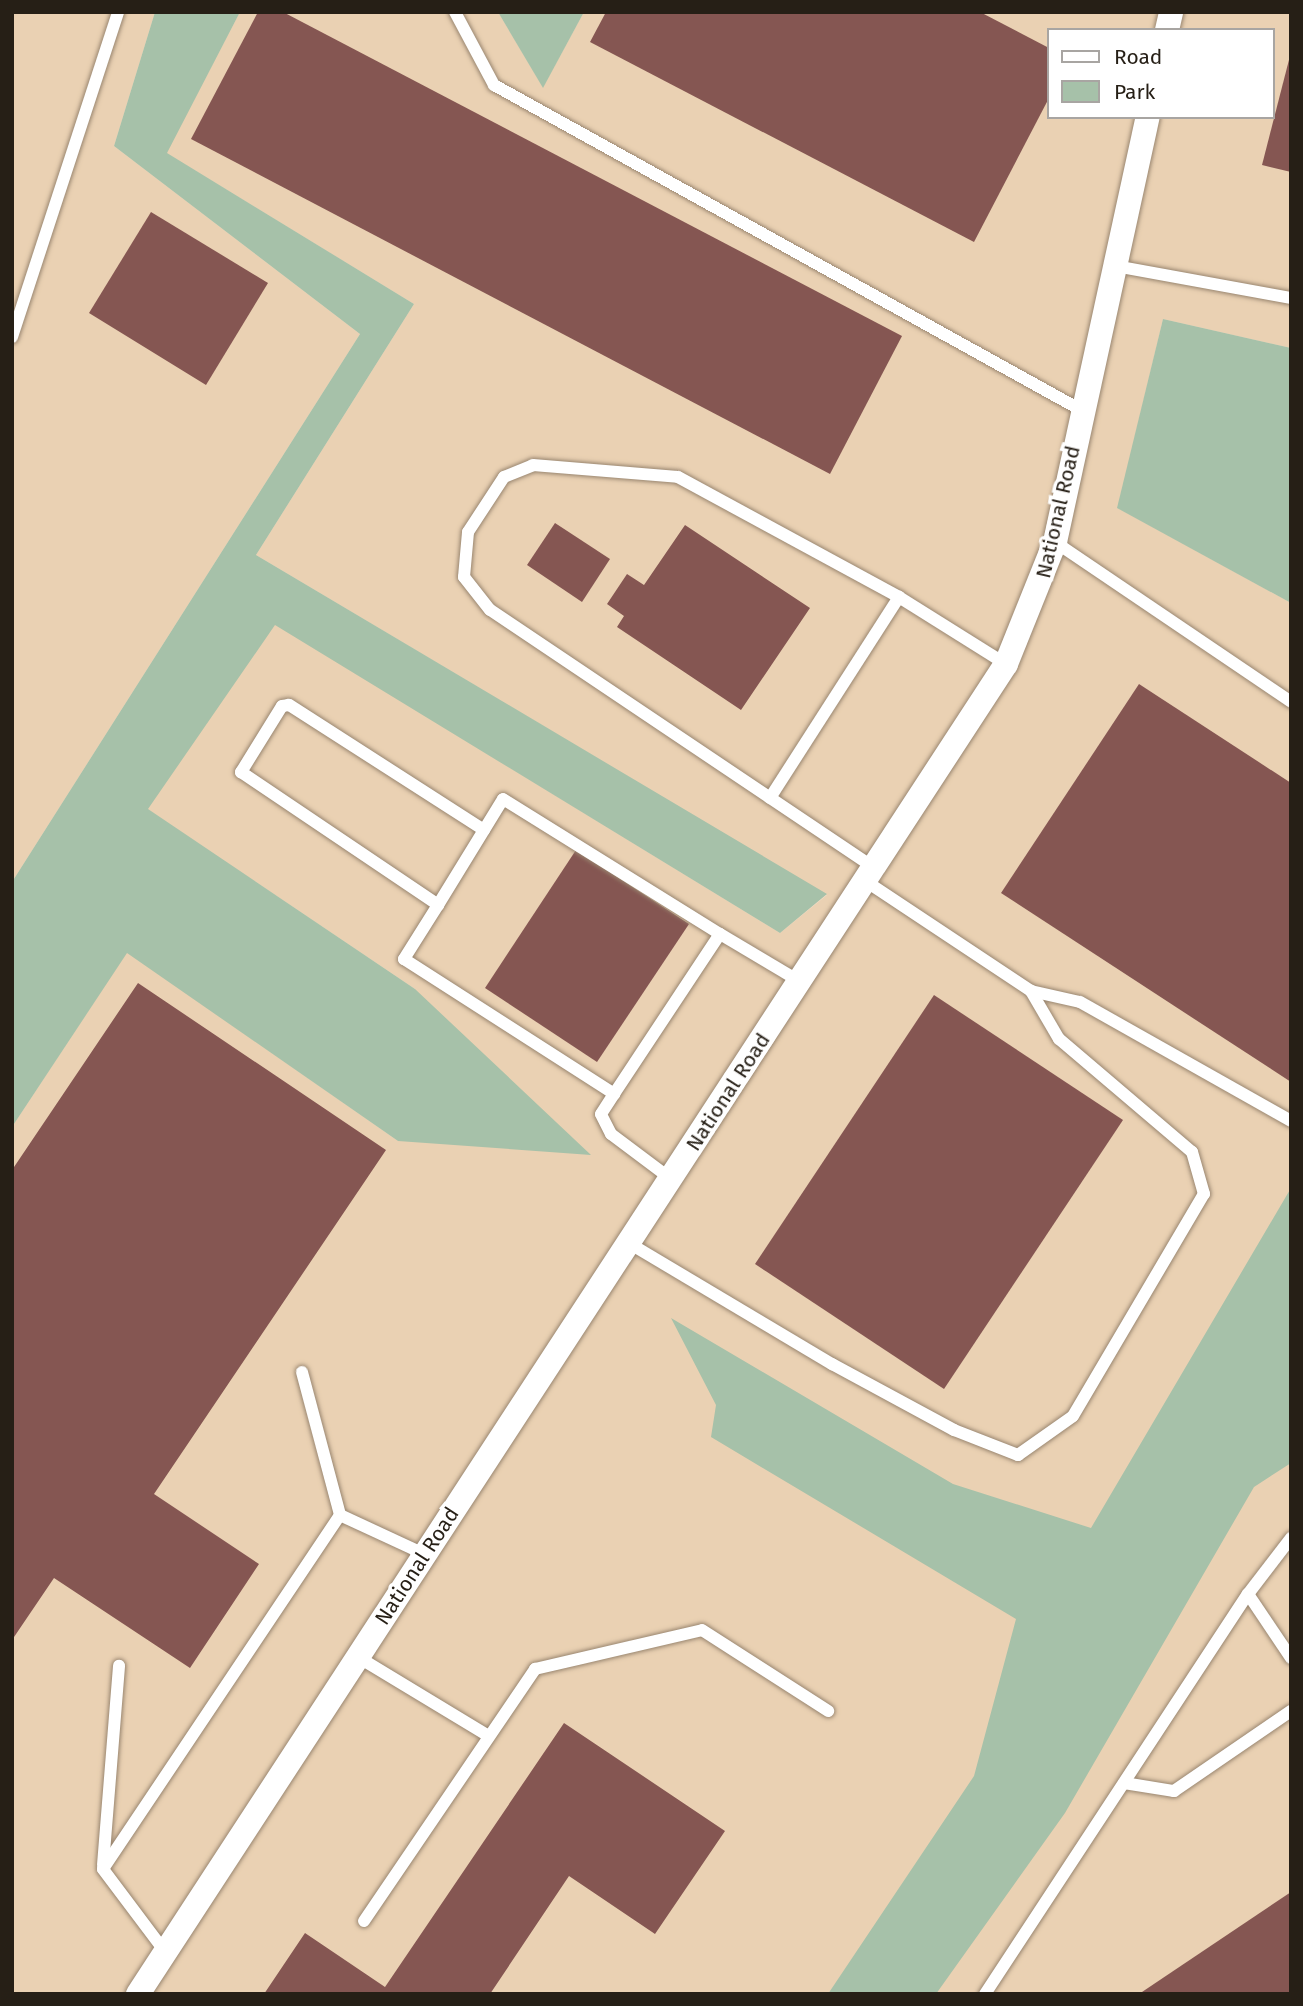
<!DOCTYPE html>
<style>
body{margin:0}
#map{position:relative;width:1303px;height:2006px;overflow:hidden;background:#f2ddc6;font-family:"Fira Sans",sans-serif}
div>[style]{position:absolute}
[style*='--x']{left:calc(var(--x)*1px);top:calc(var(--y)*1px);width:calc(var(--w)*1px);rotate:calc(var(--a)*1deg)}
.built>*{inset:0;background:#ead1b3}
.green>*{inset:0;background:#a6c1a9}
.building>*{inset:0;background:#855652}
.roads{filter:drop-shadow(0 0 2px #998670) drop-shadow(0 0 2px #998670)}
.service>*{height:12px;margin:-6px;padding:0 6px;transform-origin:6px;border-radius:6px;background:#fff}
.minor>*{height:24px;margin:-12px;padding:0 12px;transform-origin:12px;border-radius:12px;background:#fff}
span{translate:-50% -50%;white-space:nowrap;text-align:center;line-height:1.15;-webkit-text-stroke:7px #fff;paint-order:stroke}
.street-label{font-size:21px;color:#261f16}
.frame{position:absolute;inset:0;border:14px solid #261f16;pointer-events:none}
.legend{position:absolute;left:1047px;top:28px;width:228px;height:91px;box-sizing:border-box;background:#fff;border:2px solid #a8a5a2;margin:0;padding:9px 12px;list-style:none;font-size:21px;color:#261f16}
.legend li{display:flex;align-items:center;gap:14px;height:35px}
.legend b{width:35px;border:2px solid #a8a5a2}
</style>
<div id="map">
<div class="built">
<i style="clip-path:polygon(12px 12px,155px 12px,114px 146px,360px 334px,12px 882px)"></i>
<i style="clip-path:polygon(evenodd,240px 12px,498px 12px,543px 87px,584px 12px,1291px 12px,1291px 348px,1163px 319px,1118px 508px,1291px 603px,1291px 1994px,12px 1994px,12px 1127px,127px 952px,398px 1141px,415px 989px,147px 809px,275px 624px,780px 933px,827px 895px,256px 555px,414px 304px,166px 153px,240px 12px,1049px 30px,1273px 30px,1273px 117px,1049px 117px,1049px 30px)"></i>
</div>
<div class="green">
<i style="clip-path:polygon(155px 12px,240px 12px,167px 153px,414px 304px,256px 555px,827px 894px,780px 933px,275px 625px,148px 809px,415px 989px,591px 1155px,398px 1141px,127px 953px,12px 1127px,12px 882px,360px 334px,114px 146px)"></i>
<i style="clip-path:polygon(498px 12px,584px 12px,543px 88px)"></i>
<i style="clip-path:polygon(1163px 319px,1291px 348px,1291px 603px,1117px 508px)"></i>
<i style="clip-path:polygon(1291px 1188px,1291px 1463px,1254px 1487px,1065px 1813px,936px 1994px,828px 1994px,974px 1776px,1016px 1619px,711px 1437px,716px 1405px,671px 1318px,953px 1484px,1091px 1528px)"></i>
</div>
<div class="building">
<i style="clip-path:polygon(258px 12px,283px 12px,902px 336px,830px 474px,191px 139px)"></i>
<i style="clip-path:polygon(606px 12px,980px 12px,1049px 48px,1049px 98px,974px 242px,590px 42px)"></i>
<i style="clip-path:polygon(1291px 52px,1291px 172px,1262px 165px)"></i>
<i style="clip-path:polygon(151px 212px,268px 283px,206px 385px,89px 313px)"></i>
<i style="clip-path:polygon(555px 523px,610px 559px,582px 602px,527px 565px)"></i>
<i style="clip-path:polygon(685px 525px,810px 608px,741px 710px,617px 627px,624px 616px,607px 604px,627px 574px,644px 585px)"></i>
<i style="clip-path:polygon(1139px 684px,1291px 783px,1291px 1082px,1001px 893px)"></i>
<i style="clip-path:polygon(576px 850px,689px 924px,597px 1062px,485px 988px)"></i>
<i style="clip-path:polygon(138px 983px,386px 1150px,154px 1494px,259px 1564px,190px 1668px,54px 1578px,12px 1640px,12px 1170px)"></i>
<i style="clip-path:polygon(934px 995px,1123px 1120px,944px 1389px,755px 1264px)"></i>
<i style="clip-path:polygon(564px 1723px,725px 1831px,655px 1934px,569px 1876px,490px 1994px,264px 1994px,305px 1933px,385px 1987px)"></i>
<i style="clip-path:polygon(1291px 1892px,1291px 1994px,1139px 1994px)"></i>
</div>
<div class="roads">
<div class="service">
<i style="--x:455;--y:12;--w:83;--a:61.9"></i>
<i style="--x:494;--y:85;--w:671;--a:28.97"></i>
<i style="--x:1115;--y:266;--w:179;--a:10.3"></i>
<i style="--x:12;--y:337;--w:342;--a:-71.9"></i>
<i style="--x:1055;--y:542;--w:285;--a:34.1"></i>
<i style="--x:770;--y:798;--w:239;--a:-57.3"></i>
<i style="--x:899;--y:597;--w:126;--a:32.1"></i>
<i style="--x:484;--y:830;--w:232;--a:-147.3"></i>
<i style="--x:289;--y:705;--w:7;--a:172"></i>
<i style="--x:282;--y:706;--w:78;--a:121.8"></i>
<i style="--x:241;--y:772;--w:238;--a:34"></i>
<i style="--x:438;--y:905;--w:124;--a:-58.5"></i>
<i style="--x:503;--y:799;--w:256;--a:31.9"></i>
<i style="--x:876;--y:869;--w:465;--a:-146.1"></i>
<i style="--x:490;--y:610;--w:42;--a:-128.2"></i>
<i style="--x:464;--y:577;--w:45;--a:-84.9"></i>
<i style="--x:468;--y:532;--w:66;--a:-56.8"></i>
<i style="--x:504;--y:477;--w:31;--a:-22"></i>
<i style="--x:533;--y:465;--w:145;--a:4.7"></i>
<i style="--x:678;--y:477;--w:251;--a:28.5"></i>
<i style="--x:867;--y:882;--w:197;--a:33.6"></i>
<i style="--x:1031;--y:991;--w:50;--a:12.7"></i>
<i style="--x:1080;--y:1002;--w:242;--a:29.4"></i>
<i style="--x:438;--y:905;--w:64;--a:122.2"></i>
<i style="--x:404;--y:959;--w:250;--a:32.7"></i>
<i style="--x:671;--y:1179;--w:75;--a:-143.1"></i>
<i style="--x:611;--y:1134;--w:22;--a:-117"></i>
<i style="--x:601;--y:1114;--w:24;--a:-57"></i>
<i style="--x:614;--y:1094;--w:192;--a:-56.5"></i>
<i style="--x:720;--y:934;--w:94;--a:30.7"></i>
<i style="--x:627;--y:1242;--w:239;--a:30.8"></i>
<i style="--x:832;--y:1364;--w:139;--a:28.4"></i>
<i style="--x:954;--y:1430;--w:69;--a:21.3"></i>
<i style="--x:1018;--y:1455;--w:67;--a:-35.3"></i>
<i style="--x:1073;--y:1416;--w:258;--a:-59.5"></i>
<i style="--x:1204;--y:1194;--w:44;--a:-105.9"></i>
<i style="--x:1192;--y:1152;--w:175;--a:-139.6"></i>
<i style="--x:1059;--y:1039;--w:56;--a:-120.3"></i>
<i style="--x:302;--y:1372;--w:148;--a:75.1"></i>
<i style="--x:340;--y:1515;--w:93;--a:24.9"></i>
<i style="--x:1248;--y:1594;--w:77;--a:56.1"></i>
<i style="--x:358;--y:1657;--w:151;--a:31.2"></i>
<i style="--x:1124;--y:1783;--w:51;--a:9.1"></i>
<i style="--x:1174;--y:1791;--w:142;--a:-34.4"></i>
<i style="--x:103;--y:1865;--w:200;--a:-85.4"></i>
<i style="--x:364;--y:1921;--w:305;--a:-55.8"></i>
<i style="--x:535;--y:1669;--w:171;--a:-13.1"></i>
<i style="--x:702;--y:1630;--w:150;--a:32.7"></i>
<i style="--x:166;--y:1953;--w:105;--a:-126.9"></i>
<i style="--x:103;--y:1869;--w:426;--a:-56.2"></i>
<i style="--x:985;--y:1994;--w:479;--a:-56.7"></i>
<i style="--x:1248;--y:1594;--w:71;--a:-52.5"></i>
</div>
<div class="minor">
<i style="--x:1167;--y:30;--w:18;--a:-77"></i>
<i style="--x:138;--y:1994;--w:1588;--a:-56.87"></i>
<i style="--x:1006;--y:664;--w:131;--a:-68.1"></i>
<i style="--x:1055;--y:542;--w:435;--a:-77.7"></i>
</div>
</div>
<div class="street-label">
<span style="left:1058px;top:512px;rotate:-77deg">National Road</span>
<span style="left:728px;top:1092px;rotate:-57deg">National Road</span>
<span style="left:417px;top:1566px;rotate:-57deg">National Road</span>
</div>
<div class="frame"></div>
<ul class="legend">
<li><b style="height:9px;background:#fff"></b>Road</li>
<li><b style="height:19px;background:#a6c1a9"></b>Park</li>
</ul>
</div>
